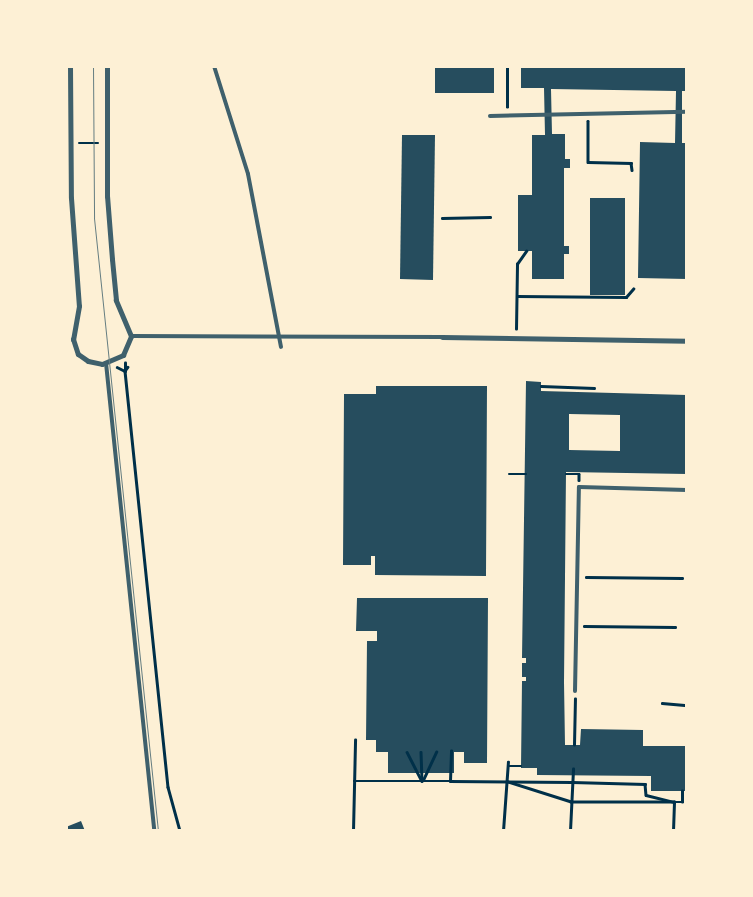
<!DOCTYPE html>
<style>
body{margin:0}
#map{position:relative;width:753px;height:897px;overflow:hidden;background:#fdf0d5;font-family:"PT Sans",sans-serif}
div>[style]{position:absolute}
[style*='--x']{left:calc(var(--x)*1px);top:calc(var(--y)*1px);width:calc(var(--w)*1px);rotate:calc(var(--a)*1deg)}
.building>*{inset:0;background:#264d5e}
.path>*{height:2.5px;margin:-1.25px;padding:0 1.25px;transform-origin:1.25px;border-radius:1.25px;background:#003049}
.service>*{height:4px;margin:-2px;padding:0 2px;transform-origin:2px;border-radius:2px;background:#3f606c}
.minor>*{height:5px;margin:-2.5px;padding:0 2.5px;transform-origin:2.5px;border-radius:2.5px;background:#3f606c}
.tram>*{height:1px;margin:-0.5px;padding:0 0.5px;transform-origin:0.5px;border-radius:0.5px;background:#657d81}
span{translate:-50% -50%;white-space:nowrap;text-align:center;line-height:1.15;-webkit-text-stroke:5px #fdf0d5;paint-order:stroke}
.frame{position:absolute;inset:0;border:68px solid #fdf0d5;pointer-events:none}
</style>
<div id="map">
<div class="building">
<i style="clip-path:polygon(435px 66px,494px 66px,494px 93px,435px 93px)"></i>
<i style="clip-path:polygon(521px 66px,687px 66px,687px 91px,682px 91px,682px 143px,687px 143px,687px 279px,638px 278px,640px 142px,675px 143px,676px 91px,551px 89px,552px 134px,565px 134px,565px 159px,570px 159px,570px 168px,564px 168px,564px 246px,569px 246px,569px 254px,564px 254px,564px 279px,532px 279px,532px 251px,518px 251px,518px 195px,532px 195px,532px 135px,545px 135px,544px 88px,521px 88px)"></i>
<i style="clip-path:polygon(402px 135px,435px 135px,433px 280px,400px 279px)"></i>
<i style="clip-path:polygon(590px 198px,625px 198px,625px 295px,590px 295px)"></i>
<i style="clip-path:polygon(evenodd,526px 381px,541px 382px,541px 391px,687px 395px,687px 474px,566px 472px,564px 682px,565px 745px,580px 745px,581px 729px,643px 730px,643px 746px,687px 746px,687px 791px,651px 791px,651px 776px,537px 775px,537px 768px,521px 768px,522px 681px,526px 681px,526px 677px,522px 677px,522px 663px,526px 663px,526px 658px,522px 658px,526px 381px,569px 414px,620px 415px,620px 451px,569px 450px,569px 414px)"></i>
<i style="clip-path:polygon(376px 386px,487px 386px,486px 576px,375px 575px,375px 556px,371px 556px,371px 565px,343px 565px,344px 394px,376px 394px)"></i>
<i style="clip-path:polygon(357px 598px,488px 598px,487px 763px,464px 763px,464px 752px,454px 752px,454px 773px,388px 773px,388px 752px,376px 752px,376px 740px,366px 740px,367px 641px,377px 641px,377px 631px,356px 631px)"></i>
<i style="clip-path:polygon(81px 821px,85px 831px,66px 831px,66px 827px)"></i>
</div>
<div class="path">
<i style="--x:507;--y:107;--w:41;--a:-90"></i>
<i style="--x:588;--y:121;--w:41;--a:90"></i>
<i style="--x:588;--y:162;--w:43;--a:1.3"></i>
<i style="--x:631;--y:163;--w:7;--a:82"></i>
<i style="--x:79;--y:143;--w:19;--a:0"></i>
<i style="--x:442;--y:218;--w:48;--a:-1.2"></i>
<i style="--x:517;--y:296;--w:109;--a:0.5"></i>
<i style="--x:626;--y:297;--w:11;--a:-49"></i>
<i style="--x:516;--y:329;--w:65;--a:-89.1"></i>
<i style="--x:517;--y:264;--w:16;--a:-55"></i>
<i style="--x:117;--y:367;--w:9;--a:27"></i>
<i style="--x:125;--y:371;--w:8;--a:-90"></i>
<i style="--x:128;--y:367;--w:5;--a:127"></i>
<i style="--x:125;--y:371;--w:418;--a:84.1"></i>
<i style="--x:168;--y:787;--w:46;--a:74.7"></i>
<i style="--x:541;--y:386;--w:53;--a:2.2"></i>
<i style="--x:509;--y:474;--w:17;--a:0"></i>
<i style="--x:566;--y:474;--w:13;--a:0"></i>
<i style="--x:579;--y:474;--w:6;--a:90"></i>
<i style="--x:586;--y:577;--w:96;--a:0.6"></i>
<i style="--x:584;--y:626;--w:91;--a:0.6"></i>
<i style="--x:662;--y:703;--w:25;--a:5"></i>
<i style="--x:574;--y:745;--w:46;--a:-88.8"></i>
<i style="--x:407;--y:752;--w:31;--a:63"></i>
<i style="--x:421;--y:752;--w:29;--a:88"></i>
<i style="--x:422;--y:781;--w:28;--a:0"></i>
<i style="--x:450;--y:781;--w:122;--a:0.5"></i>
<i style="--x:572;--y:782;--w:73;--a:1.6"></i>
<i style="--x:645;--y:784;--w:11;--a:85"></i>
<i style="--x:646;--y:795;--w:29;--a:14"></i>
<i style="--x:674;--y:802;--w:103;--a:180"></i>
<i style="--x:571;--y:802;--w:66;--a:-162.4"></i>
<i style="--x:508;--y:766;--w:13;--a:0"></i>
<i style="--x:423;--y:780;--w:31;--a:-65"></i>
<i style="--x:354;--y:781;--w:68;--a:0"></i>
<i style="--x:450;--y:781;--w:30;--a:-88"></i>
<i style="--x:353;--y:831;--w:91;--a:-88.7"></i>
<i style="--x:503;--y:831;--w:69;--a:-85.9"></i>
<i style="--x:570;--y:831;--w:62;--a:-87.2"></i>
<i style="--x:673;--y:831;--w:29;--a:-88"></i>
<i style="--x:674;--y:802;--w:8;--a:0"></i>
<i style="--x:682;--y:802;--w:11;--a:-90"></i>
</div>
<div class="service">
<i style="--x:214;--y:66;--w:113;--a:72.5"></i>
<i style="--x:248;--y:174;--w:176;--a:79.2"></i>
<i style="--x:490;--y:116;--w:197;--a:-1.2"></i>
<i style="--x:131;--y:336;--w:311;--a:0.2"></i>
<i style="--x:106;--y:363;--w:470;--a:84.1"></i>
<i style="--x:575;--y:691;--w:204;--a:-88.9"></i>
<i style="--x:579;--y:487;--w:108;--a:1.6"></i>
</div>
<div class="minor">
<i style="--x:70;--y:66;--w:132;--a:89.6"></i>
<i style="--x:71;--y:198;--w:108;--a:85.8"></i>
<i style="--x:79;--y:306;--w:34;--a:100"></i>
<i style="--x:73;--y:339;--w:16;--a:72"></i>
<i style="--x:78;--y:354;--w:12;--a:35"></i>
<i style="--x:88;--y:361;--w:14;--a:12"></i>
<i style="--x:102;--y:364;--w:23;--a:-23"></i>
<i style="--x:123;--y:355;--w:21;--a:-67"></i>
<i style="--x:131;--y:336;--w:39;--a:-113"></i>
<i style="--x:116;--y:300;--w:41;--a:-95.6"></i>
<i style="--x:112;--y:259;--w:63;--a:-94.5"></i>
<i style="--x:107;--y:196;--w:130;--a:-90"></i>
<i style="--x:442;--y:337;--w:245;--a:0.9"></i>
</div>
<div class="tram">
<i style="--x:93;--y:66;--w:152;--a:89.6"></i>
<i style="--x:94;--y:218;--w:616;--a:84.04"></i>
</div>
<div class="frame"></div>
</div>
